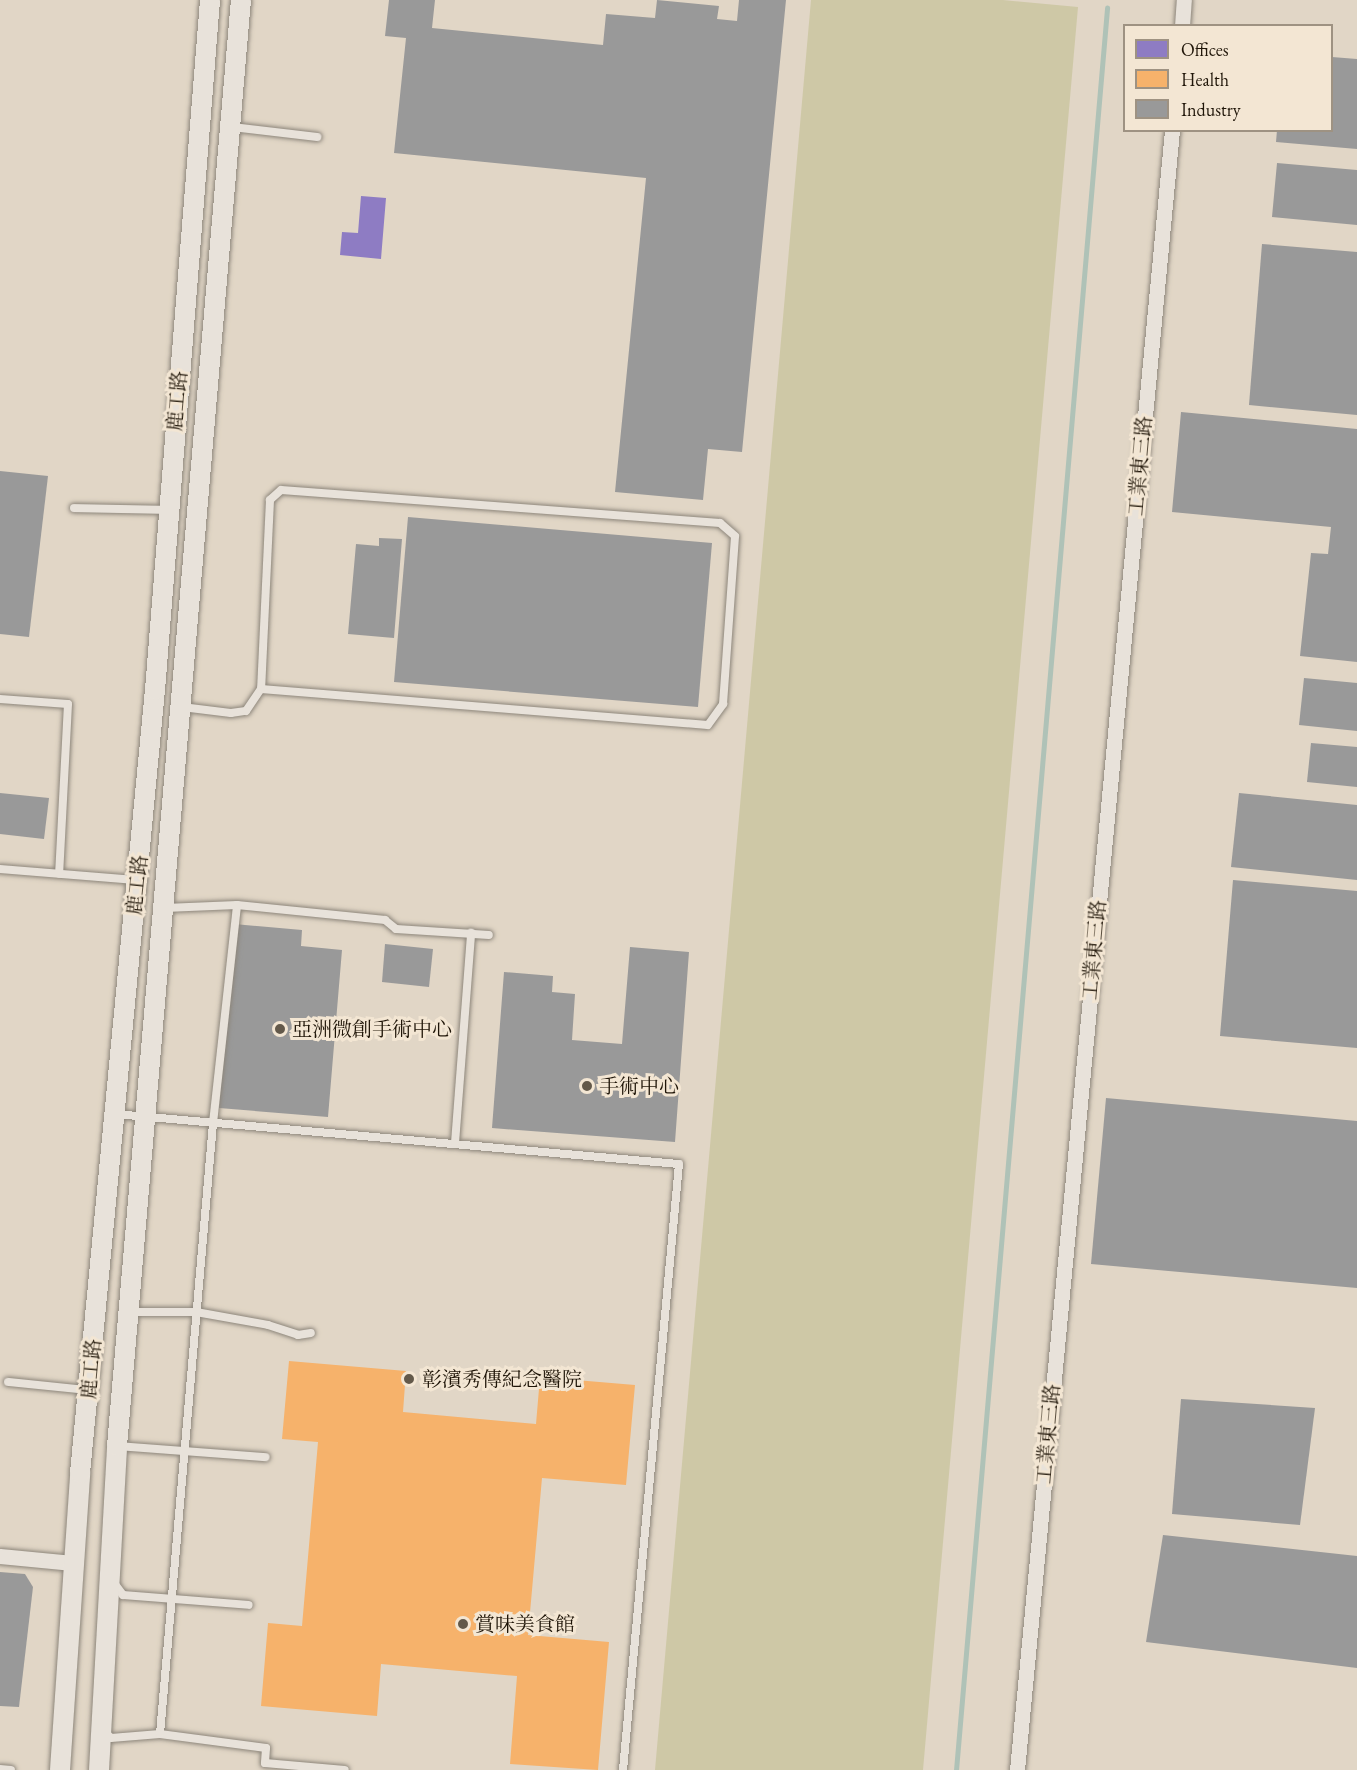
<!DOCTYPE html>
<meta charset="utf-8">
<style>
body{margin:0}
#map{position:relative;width:1357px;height:1770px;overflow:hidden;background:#e1d6c6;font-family:"EB Garamond","Noto Serif TC",serif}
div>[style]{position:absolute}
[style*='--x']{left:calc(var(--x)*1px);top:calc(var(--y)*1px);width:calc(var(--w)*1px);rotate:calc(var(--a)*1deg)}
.green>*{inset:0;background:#cec8a6}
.offices>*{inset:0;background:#8e7cc3}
.health>*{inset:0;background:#f6b26b}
.industry>*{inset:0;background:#999}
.stream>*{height:5px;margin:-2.5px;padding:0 2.5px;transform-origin:2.5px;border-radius:2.5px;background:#afc2b7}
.roads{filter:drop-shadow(0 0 2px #8d867b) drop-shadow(0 0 2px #8d867b)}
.service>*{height:8px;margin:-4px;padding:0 4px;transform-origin:4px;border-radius:4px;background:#e8e2da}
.minor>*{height:15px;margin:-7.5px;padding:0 7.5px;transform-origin:7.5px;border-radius:7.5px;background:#e8e2da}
.tertiary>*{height:20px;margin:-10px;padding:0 10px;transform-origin:10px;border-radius:10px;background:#e8e2da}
.dots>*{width:16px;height:16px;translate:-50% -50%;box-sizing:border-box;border:3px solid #f3e6d3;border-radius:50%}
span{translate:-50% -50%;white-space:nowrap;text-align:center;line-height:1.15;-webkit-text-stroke:6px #f3e6d3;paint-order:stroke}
.street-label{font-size:20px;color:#1f1508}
.poi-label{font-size:20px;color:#1f1508}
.left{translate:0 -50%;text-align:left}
.legend{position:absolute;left:1123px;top:24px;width:210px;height:108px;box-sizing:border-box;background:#f3e6d3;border:2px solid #9e9282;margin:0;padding:8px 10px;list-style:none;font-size:18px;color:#1f1508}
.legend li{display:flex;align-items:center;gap:12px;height:30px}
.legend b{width:30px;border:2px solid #9e9282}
</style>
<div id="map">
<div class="green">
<i style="clip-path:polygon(811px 0,1003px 0,1078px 7px,923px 1770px,655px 1770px)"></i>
</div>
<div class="offices">
<i style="clip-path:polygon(361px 196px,386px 198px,381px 259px,340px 255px,342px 232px,358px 233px)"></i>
</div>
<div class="health">
<i style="clip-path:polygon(289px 1361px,406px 1371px,403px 1412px,536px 1424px,540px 1377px,635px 1385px,626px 1485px,542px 1478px,528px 1635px,609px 1642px,598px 1770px,510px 1764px,517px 1676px,381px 1664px,377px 1716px,261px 1706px,268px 1623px,302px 1626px,318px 1442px,282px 1439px)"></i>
</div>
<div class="industry">
<i style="clip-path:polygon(389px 0,435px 0,432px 28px,603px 45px,606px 14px,655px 18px,657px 0,719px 6px,717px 19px,737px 21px,739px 0,786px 0,742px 452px,708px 449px,703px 500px,615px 492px,646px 178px,394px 153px,406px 38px,385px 36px)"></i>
<i style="clip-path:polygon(1332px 57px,1357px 59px,1357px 149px,1276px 142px,1277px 130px,1332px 130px)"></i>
<i style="clip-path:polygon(1277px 163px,1357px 170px,1357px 225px,1272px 217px)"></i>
<i style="clip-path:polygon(1262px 244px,1357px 252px,1357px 415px,1249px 405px)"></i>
<i style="clip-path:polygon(1181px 412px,1357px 429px,1357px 662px,1300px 656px,1311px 553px,1328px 554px,1331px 527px,1172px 512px)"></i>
<i style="clip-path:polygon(0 471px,48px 476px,29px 637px,0 634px)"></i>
<i style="clip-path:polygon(408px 517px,712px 543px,698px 707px,394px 682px)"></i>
<i style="clip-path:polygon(379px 538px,402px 539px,394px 638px,348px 634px,356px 544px,379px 546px)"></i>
<i style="clip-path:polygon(1304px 678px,1357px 683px,1357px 731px,1299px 725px)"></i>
<i style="clip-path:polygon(1311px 743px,1357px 747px,1357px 787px,1307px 782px)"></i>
<i style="clip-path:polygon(0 793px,49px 798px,44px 839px,0 834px)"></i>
<i style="clip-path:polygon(1239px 793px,1357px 805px,1357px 880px,1231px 867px)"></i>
<i style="clip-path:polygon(1233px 880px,1357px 891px,1357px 1048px,1220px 1036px)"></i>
<i style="clip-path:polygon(234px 924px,302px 930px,301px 946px,342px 950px,328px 1117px,219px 1108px)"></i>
<i style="clip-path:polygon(385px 944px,433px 949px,429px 987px,382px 982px)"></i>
<i style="clip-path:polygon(630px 947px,689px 952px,675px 1142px,492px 1128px,504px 972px,553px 976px,552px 992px,575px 994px,572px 1040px,622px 1044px)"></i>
<i style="clip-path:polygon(1106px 1098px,1357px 1121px,1357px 1288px,1091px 1264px)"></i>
<i style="clip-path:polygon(1181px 1399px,1315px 1408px,1300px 1525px,1172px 1514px)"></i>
<i style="clip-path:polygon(1163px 1535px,1357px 1556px,1357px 1668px,1146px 1642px)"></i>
<i style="clip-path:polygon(0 1572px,25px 1574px,33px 1587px,19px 1707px,0 1706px)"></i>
</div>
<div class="stream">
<i style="--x:956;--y:1770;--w:1769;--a:-85.1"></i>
</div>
<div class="roads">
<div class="service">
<i style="--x:232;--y:127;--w:86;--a:6.7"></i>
<i style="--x:74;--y:508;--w:94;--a:1.2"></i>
<i style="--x:0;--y:699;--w:68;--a:4.2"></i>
<i style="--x:68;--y:704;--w:170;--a:93"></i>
<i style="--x:182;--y:707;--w:49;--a:7"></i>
<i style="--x:231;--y:713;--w:15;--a:-8"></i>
<i style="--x:246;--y:711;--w:27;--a:-56"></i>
<i style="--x:261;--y:689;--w:448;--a:4.6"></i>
<i style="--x:708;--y:725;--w:26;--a:-54"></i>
<i style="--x:723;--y:704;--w:168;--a:-85.9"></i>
<i style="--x:735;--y:536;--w:20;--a:-139"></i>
<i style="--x:720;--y:523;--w:440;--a:-175.7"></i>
<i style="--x:281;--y:490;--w:15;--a:138"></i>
<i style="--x:270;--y:500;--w:189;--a:92.7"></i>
<i style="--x:0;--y:869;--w:136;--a:4.6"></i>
<i style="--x:165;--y:908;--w:72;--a:-2.4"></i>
<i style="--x:237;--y:905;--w:149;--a:5.8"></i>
<i style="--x:385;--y:920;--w:14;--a:39"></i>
<i style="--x:396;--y:929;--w:93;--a:3.7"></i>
<i style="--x:115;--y:1114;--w:566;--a:5.07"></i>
<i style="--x:679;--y:1164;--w:609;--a:95.28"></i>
<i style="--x:455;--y:1143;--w:211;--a:-85.6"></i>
<i style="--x:130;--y:1312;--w:66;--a:0"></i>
<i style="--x:196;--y:1312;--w:73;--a:10.2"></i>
<i style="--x:268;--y:1325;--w:32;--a:18"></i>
<i style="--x:298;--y:1335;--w:13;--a:-9"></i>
<i style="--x:8;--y:1382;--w:79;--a:5.8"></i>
<i style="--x:118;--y:1446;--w:148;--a:4.3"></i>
<i style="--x:114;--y:1583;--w:15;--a:53"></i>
<i style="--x:123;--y:1595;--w:126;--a:4.5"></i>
<i style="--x:105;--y:1732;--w:8;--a:45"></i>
<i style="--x:111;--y:1738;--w:49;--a:-4.7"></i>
<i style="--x:160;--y:1734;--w:107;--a:7.5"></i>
<i style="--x:266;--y:1748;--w:15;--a:94"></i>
<i style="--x:265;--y:1763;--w:80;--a:5"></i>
<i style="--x:160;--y:1734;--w:613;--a:-85.04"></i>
<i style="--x:213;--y:1123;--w:219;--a:-83.7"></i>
<i style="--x:0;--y:1769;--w:11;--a:5"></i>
</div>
<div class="minor">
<i style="--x:1182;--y:26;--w:26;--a:-86"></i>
<i style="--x:0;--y:1556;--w:73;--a:5.5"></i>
<i style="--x:1017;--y:1770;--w:1647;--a:-84.6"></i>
</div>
<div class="tertiary">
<i style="--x:60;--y:1770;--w:298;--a:-86.1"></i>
<i style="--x:80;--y:1473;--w:787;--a:-84.53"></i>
<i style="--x:155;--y:690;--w:692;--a:-85.44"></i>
<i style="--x:99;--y:1770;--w:324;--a:-86.8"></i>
<i style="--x:117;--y:1446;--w:1451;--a:-85.1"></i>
</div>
</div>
<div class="dots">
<i style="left:280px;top:1029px;background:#63594a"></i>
<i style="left:587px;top:1086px;background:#63594a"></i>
<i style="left:409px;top:1379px;background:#63594a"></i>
<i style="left:463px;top:1624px;background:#63594a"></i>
</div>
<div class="street-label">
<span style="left:177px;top:401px;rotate:-85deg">鹿工路</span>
<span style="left:1140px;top:466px;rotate:-85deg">工業東三路</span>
<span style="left:137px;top:885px;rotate:-84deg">鹿工路</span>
<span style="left:1094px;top:950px;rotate:-85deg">工業東三路</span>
<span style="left:91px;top:1369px;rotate:-85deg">鹿工路</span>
<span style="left:1048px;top:1434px;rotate:-85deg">工業東三路</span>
</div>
<div class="poi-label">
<span class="left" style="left:292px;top:1029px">亞洲微創手術中心</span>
<span class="left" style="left:599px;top:1086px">手術中心</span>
<span class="left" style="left:422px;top:1379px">彰濱秀傳紀念醫院</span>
<span class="left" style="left:475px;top:1624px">賞味美食館</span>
</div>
<ul class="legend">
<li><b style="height:16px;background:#8e7cc3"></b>Offices</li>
<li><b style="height:16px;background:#f6b26b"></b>Health</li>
<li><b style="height:16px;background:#999"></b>Industry</li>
</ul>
</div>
